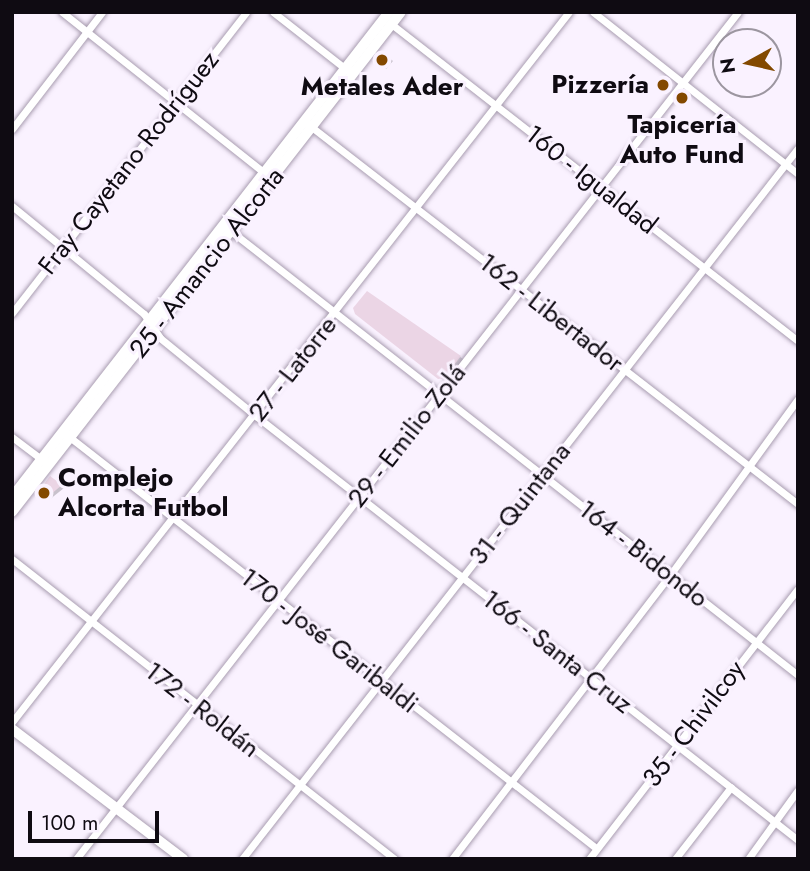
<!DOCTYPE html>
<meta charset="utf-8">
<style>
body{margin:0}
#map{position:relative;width:810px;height:871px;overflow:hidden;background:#faf2ff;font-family:Jost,sans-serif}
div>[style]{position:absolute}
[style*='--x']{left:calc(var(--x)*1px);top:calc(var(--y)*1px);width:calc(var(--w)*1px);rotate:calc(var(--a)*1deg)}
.shadow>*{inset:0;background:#0003}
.building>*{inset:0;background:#ebd5e5}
.roads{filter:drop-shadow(0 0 2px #a99db1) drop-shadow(0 0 2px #a99db1)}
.street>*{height:7px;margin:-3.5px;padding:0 3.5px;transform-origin:3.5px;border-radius:3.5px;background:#fff}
.secondary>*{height:10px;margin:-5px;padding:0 5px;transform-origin:5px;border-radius:5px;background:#fff}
.dots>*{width:19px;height:19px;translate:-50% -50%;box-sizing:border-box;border:4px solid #faf2ff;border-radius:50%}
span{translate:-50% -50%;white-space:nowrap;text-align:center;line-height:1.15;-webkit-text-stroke:6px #faf2ff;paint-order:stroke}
.poi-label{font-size:26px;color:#0f0b12;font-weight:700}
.right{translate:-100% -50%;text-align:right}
.left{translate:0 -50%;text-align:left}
.street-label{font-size:26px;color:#0f0b12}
.frame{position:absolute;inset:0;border:14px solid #0f0b12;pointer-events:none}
.north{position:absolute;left:712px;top:28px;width:70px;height:70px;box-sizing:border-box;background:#faf2ff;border:2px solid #9c96a0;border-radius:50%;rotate:262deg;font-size:19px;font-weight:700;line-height:28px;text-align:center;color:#0f0b12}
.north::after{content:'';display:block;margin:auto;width:24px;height:32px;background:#834900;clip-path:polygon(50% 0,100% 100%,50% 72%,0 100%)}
.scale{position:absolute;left:28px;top:811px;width:131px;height:32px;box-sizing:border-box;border:4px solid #0f0b12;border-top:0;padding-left:9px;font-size:21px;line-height:24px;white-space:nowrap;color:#0f0b12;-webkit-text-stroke:5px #faf2ff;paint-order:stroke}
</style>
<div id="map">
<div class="shadow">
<i style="clip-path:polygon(385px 55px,393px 61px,386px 69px,383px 67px)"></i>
<i style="clip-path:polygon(373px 296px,466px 361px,445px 381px,439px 377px)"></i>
<i style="clip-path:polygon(51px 479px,64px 488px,49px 500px,45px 498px)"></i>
</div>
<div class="building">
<i style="clip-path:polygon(381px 51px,390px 58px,382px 69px,373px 62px)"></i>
<i style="clip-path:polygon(367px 291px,461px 356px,444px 378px,438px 379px,355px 314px,353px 308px)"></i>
<i style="clip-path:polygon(50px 476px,62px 485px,44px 500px,37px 494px)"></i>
</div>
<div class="roads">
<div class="street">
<i style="--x:62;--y:12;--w:260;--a:38.5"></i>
<i style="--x:273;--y:12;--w:94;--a:38.1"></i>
<i style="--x:593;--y:12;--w:261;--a:38.3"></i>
<i style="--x:390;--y:23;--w:517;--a:37.93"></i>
<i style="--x:309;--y:125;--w:619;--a:37.78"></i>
<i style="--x:12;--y:129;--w:148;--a:-52.4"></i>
<i style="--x:12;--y:206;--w:171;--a:39.3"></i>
<i style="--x:144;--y:314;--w:29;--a:56"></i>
<i style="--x:160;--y:338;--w:124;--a:39.1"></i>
<i style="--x:256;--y:416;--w:688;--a:38.04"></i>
<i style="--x:227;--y:228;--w:725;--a:38.06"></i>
<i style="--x:12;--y:313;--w:381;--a:-52.1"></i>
<i style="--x:67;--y:435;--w:671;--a:37.98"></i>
<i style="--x:12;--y:437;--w:39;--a:37"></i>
<i style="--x:12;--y:559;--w:487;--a:38.1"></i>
<i style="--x:12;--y:722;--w:902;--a:-51.89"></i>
<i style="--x:76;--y:859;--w:1075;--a:-51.99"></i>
<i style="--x:242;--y:859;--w:903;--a:-51.97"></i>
<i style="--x:452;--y:859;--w:358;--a:-52.5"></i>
<i style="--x:670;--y:575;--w:218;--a:-54"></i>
<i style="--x:589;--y:859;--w:341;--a:-52.3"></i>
<i style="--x:675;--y:859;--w:91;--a:-52.1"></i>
<i style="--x:748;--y:859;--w:85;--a:-54.1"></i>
</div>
<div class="secondary">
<i style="--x:12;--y:497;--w:614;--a:-52.14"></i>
<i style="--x:12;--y:512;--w:633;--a:-52.12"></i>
<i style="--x:12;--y:729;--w:215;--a:37.2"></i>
</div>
</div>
<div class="dots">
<i style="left:382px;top:60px;background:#834900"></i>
<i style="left:663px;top:85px;background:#834900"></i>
<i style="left:682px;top:98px;background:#834900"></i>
<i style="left:44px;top:493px;background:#834900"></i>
</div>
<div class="poi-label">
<span class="right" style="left:649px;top:85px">Pizzería</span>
<span style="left:382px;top:87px">Metales Ader</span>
<span style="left:682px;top:140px">Tapicería<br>Auto Fund</span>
<span class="left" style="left:58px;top:493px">Complejo<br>Alcorta Futbol</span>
</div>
<div class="street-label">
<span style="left:129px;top:163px;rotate:-52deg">Fray Cayetano Rodríguez</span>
<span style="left:591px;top:180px;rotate:38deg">160 - Igualdad</span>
<span style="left:207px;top:263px;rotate:-52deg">25 - Amancio Alcorta</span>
<span style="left:551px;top:313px;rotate:38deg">162 - Libertador</span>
<span style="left:293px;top:369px;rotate:-52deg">27 - Latorre</span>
<span style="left:407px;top:436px;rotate:-52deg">29 - Emilio Zolá</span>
<span style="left:520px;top:504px;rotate:-52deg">31 - Quintana</span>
<span style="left:643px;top:554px;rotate:38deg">164 - Bidondo</span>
<span style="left:329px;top:641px;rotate:38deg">170 - José Garibaldi</span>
<span style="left:557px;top:652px;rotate:38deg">166 - Santa Cruz</span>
<span style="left:202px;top:710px;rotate:38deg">172 - Roldán</span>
<span style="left:694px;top:724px;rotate:-53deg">35 - Chivilcoy</span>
</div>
<div class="frame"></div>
<div class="north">N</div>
<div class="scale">100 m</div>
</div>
